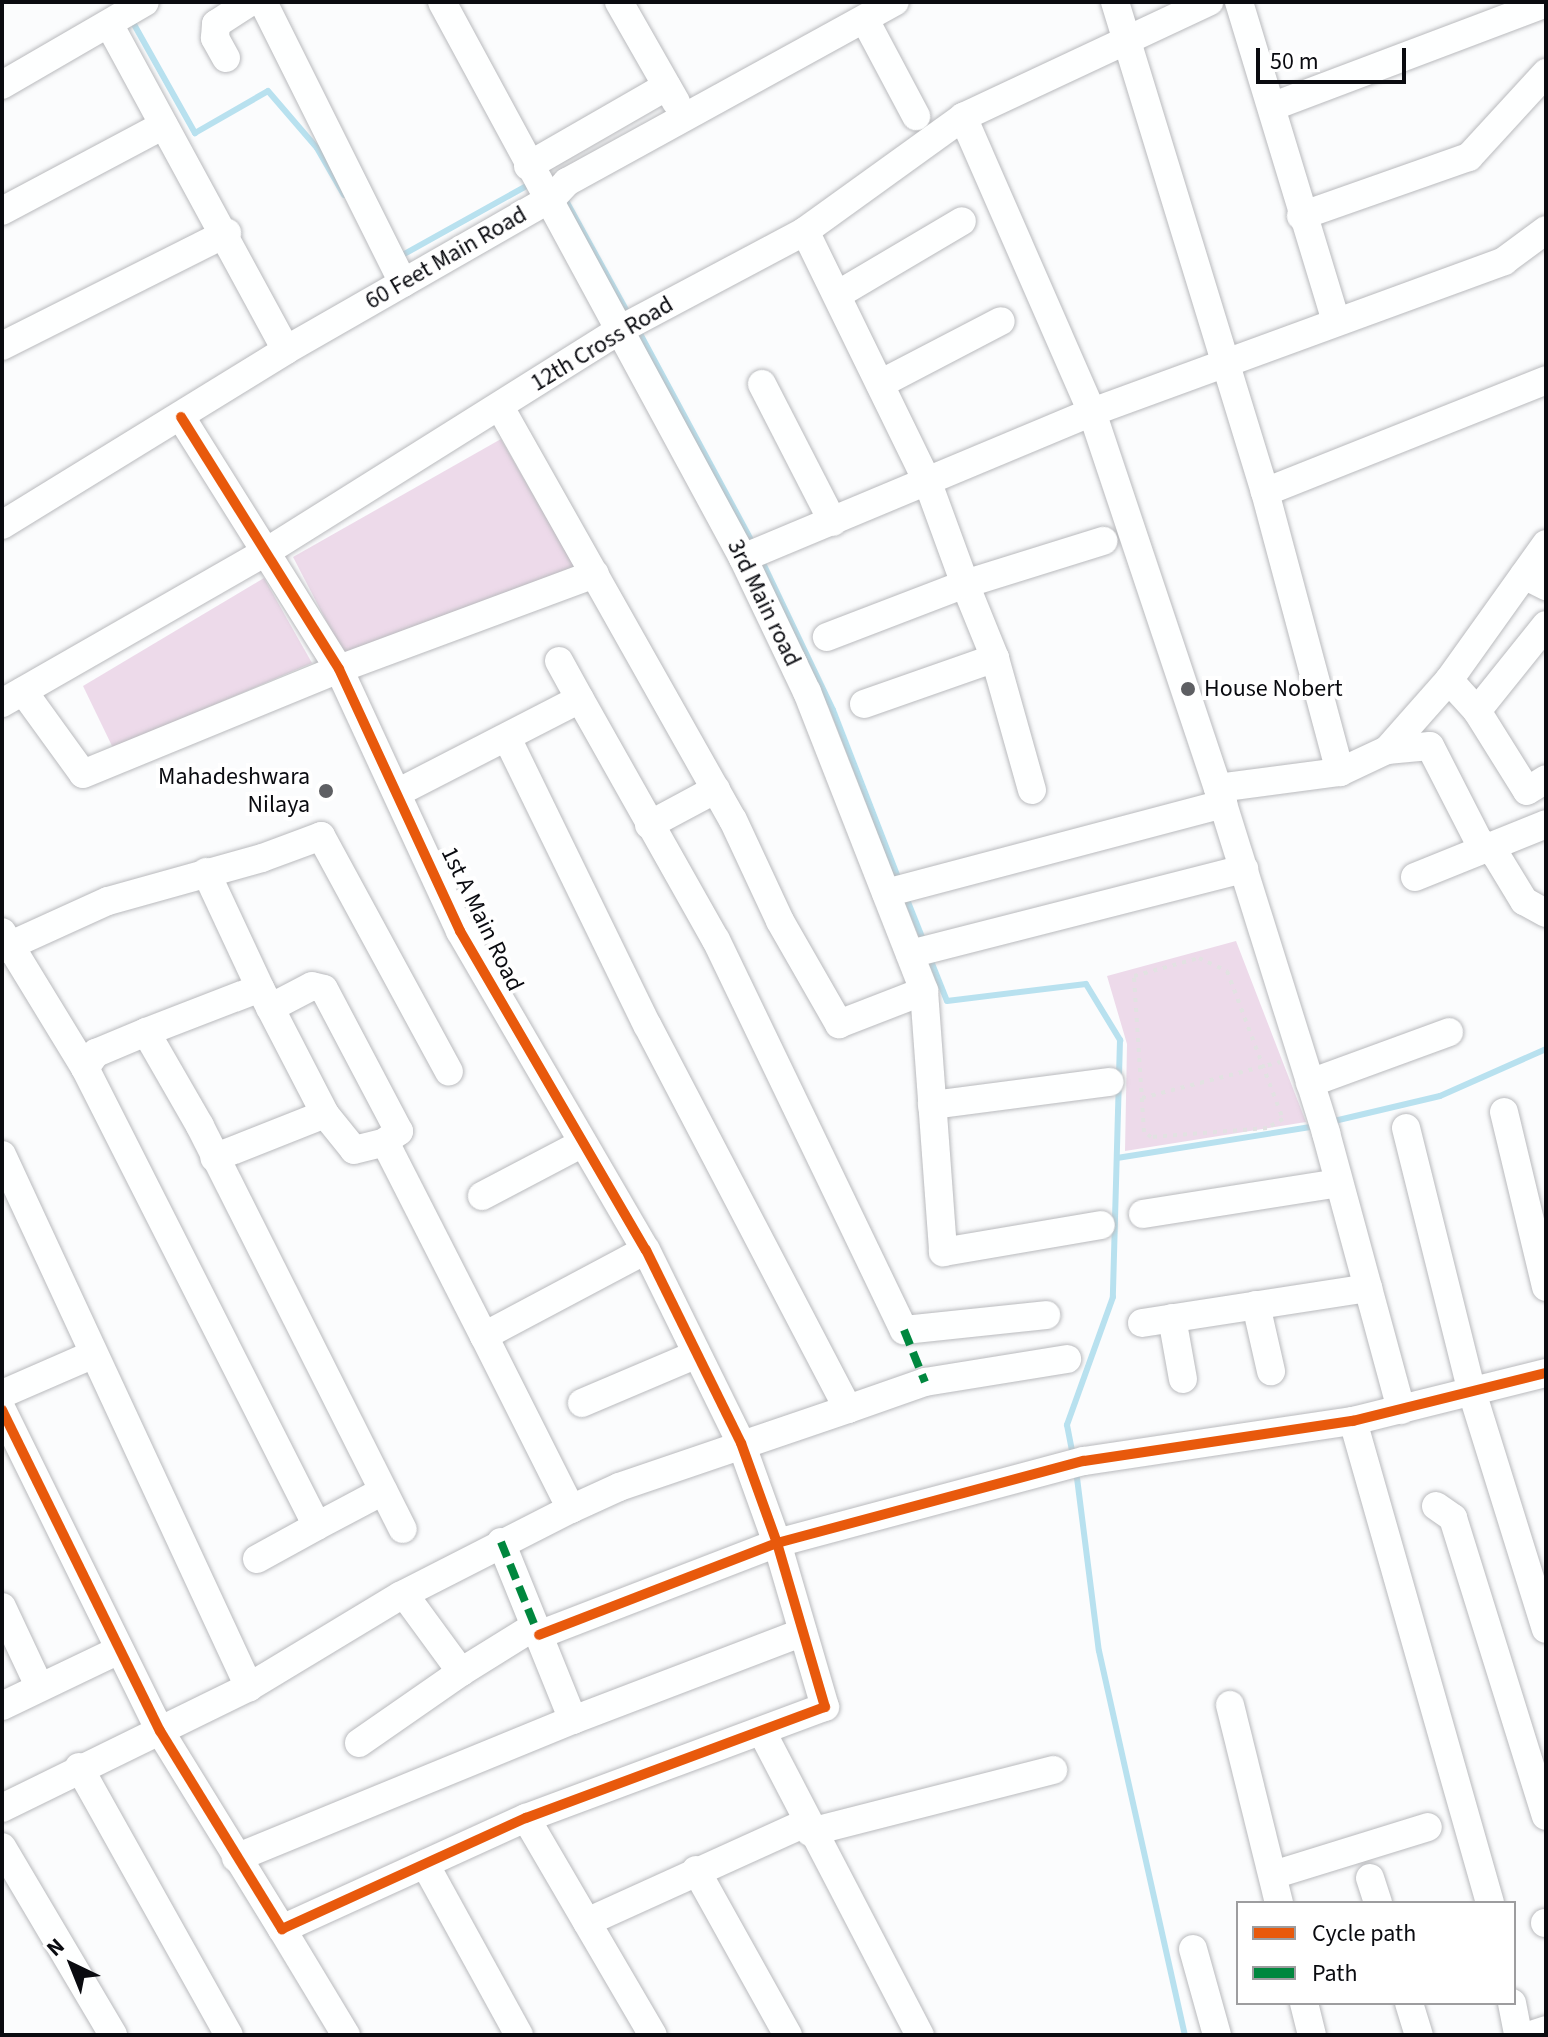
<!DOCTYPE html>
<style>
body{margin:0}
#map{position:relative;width:1548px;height:2037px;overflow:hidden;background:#fbfcfd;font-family:"Source Sans 3",sans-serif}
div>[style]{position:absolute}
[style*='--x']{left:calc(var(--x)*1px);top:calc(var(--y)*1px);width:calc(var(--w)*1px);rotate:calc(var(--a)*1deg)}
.green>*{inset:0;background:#eddaea}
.stream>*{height:6px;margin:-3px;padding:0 3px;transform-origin:3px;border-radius:3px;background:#b8e1ef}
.path>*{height:4px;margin-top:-2px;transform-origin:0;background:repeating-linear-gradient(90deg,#e2e2e2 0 4px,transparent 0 10px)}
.roads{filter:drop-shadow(0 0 2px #b9babd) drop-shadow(0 0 2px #b9babd)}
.minor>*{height:28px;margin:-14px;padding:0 14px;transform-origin:14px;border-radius:14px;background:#feffff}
.quiet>*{height:8px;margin-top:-4px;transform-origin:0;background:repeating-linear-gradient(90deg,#00873e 0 16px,transparent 0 24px)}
.cycleway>*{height:10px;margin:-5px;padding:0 5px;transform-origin:5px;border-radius:5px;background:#e8590c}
.dots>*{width:22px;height:22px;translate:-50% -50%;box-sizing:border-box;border:4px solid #fff;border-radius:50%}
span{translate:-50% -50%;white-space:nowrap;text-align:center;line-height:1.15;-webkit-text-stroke:8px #fff;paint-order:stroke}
.street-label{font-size:24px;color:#0a0b10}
.poi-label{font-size:24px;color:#0a0b10}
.left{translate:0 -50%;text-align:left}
.right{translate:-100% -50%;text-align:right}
.frame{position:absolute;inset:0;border:4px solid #0a0b10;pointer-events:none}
.legend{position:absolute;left:1236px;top:1901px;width:280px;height:104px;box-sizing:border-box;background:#fff;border:2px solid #9d9d9f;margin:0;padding:10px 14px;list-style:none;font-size:24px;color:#0a0b10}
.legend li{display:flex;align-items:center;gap:16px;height:40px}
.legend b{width:40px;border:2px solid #9d9d9f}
.north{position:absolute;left:32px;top:1925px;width:80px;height:80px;-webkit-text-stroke:6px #fff;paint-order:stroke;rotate:317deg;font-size:22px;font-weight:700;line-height:32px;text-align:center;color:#0a0b10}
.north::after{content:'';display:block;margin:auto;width:28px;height:36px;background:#0a0b10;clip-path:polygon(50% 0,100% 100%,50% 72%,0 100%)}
.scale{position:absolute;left:1256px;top:48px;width:150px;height:36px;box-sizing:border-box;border:4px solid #0a0b10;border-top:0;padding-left:10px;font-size:24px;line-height:28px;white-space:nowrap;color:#0a0b10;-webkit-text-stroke:6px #fff;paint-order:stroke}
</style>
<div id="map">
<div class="green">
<i style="clip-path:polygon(501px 439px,577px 571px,345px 657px,293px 557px)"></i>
<i style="clip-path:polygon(264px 578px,312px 663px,113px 748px,83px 686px)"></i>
<i style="clip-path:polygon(1236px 941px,1306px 1122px,1125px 1151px,1127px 1044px,1107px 976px)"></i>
</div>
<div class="stream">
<i style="--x:131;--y:19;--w:131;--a:60.7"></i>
<i style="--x:195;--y:133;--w:84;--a:-29.9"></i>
<i style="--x:268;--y:91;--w:75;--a:49.3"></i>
<i style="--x:317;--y:148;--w:54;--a:60.1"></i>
<i style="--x:564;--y:197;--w:137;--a:61.2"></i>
<i style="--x:397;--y:258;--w:152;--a:-29.1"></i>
<i style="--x:638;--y:330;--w:244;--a:61.7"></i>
<i style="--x:761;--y:559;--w:167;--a:64.5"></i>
<i style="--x:833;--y:710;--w:186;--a:68.8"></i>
<i style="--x:906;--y:897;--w:48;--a:68.2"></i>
<i style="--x:929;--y:956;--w:48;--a:68.2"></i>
<i style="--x:947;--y:1001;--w:140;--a:-7"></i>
<i style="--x:1086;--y:984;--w:66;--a:58.7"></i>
<i style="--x:1120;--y:1040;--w:257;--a:91.6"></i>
<i style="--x:1113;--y:1297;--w:136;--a:109.8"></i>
<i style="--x:1067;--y:1425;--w:31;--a:79"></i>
<i style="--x:1330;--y:1122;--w:113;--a:-13.3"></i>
<i style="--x:1440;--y:1096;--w:116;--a:-23.9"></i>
<i style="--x:1117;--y:1158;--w:202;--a:-9.1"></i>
<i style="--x:1076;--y:1470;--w:182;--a:82.8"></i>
<i style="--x:1099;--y:1651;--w:394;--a:77.4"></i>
</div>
<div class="path">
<i style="--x:1199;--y:958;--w:31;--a:25"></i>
<i style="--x:1227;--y:971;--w:158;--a:69.3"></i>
<i style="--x:1283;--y:1119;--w:18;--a:151"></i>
<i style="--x:1267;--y:1128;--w:116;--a:175.6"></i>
<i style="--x:1151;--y:1137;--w:9;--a:-144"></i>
<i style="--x:1144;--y:1132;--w:156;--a:-93.7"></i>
<i style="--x:1134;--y:976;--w:67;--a:-15.5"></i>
<i style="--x:1142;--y:1098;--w:143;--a:-14.6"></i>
</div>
<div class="roads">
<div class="minor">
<i style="--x:263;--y:2;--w:314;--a:63.5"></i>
<i style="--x:442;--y:2;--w:632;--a:61.57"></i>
<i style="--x:743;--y:558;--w:148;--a:64.5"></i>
<i style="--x:807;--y:692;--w:321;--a:68.6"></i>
<i style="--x:924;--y:991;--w:262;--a:85.8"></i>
<i style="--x:943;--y:1252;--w:160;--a:-9.7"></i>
<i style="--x:619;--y:2;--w:115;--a:60.3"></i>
<i style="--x:1115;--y:2;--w:512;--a:72.98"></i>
<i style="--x:1265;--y:492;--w:290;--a:75"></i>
<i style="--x:1239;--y:2;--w:334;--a:73.1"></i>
<i style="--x:865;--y:20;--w:109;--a:62"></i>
<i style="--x:109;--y:24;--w:371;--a:61.5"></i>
<i style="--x:226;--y:58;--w:23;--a:-119"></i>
<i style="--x:215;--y:38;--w:14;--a:-86"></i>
<i style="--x:216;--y:24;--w:40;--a:-32.9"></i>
<i style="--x:2;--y:85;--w:165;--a:-30.1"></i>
<i style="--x:1274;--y:106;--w:291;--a:-20.7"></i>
<i style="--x:963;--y:117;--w:322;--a:66.4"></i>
<i style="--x:1092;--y:412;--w:397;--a:71.5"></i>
<i style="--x:1218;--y:788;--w:123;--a:-7.5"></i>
<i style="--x:1340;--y:772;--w:52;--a:-25.1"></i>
<i style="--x:1387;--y:750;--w:94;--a:-48.5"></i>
<i style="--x:1449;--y:680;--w:167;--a:-54.5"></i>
<i style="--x:528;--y:166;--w:160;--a:-29.9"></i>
<i style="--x:2;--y:211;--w:183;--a:-28"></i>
<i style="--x:1301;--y:216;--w:178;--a:-19.4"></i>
<i style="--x:1469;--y:157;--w:114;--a:-47.5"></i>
<i style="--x:805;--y:231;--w:280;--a:64"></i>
<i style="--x:928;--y:483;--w:108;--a:69.9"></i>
<i style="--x:965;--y:584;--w:148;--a:159"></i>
<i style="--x:837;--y:295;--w:145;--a:-30.6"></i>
<i style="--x:2;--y:346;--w:252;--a:-26.7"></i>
<i style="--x:762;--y:384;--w:155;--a:62.8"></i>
<i style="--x:880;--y:384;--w:136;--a:-27.5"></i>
<i style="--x:500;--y:407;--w:474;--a:60.6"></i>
<i style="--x:733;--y:820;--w:111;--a:65"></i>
<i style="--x:780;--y:921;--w:119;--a:60.2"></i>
<i style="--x:839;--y:1024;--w:91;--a:-21.2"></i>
<i style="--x:181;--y:417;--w:297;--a:57.9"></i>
<i style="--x:339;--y:669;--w:289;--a:65.2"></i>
<i style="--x:460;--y:931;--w:369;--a:59.8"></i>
<i style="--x:646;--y:1250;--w:215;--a:63.8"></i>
<i style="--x:741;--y:1443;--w:106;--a:70.2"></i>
<i style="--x:777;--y:1543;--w:318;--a:-15"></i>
<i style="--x:1084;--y:1461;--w:272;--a:-8.5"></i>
<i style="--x:1353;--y:1421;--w:199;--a:-14"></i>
<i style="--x:1265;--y:492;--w:302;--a:-21.7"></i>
<i style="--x:2;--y:525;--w:334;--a:-31.6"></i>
<i style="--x:286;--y:350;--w:308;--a:-29.8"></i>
<i style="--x:553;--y:197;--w:21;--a:-47"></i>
<i style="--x:567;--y:182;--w:374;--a:-28.8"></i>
<i style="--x:743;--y:558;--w:378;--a:-22.7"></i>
<i style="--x:1092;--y:412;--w:439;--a:-20.1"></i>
<i style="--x:1504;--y:261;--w:52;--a:-36.4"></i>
<i style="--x:1524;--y:575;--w:25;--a:27"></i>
<i style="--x:559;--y:661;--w:43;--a:61.1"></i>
<i style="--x:1449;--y:680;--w:42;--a:47.9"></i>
<i style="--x:1477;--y:711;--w:94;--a:58"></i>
<i style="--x:1527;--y:791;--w:22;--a:-32"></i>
<i style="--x:23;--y:691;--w:102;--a:54.1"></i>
<i style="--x:83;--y:774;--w:277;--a:-22.3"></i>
<i style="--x:339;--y:669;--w:273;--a:-20.4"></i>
<i style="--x:2;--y:703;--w:308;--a:-29.8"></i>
<i style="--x:269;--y:550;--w:416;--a:-32.1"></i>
<i style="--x:621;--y:329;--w:208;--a:-28"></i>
<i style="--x:805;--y:231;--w:195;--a:-35.8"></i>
<i style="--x:963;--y:117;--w:272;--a:-25.1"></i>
<i style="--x:864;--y:704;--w:139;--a:-19.3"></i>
<i style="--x:1477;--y:711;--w:110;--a:-51.3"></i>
<i style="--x:1387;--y:750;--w:43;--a:-5.3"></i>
<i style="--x:1430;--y:746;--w:106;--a:62.9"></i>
<i style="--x:1478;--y:840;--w:23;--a:40"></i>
<i style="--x:1496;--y:855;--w:54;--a:58.7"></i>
<i style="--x:1524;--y:901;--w:25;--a:29"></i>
<i style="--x:1218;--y:788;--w:362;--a:72.6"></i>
<i style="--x:1326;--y:1133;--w:287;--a:74.8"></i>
<i style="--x:1032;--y:790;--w:137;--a:-105.7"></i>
<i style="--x:995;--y:658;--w:80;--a:-112.1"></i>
<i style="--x:965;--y:584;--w:145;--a:-17.3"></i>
<i style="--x:399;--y:792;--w:203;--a:-27.2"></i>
<i style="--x:580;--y:699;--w:277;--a:60.6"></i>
<i style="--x:716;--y:940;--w:433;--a:64.3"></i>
<i style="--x:904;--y:1330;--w:143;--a:-6"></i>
<i style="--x:649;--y:825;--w:76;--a:-28.2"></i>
<i style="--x:206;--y:872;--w:128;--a:65"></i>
<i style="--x:1415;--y:877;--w:141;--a:-22"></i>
<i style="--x:886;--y:893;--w:349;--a:-14.8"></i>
<i style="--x:2;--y:932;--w:159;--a:58.6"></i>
<i style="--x:85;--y:1068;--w:19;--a:-54"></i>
<i style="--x:96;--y:1053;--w:54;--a:-22.8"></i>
<i style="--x:146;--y:1032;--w:108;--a:60.1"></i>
<i style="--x:200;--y:1126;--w:451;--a:63.3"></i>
<i style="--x:2;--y:949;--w:116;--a:-24.4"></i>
<i style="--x:108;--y:901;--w:160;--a:-15.6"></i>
<i style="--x:262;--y:858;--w:63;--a:-20.4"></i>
<i style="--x:321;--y:836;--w:268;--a:61.5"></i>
<i style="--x:910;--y:954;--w:345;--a:-14.3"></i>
<i style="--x:270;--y:1008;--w:47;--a:-27.6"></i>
<i style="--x:312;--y:986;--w:12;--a:14"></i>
<i style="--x:324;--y:989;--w:161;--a:62.2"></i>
<i style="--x:399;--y:1131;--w:18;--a:142"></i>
<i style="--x:385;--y:1142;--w:218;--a:63"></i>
<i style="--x:146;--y:1032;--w:122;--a:-21.1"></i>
<i style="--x:260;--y:988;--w:142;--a:62.7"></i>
<i style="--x:325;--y:1114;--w:119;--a:158.4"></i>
<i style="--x:85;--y:1068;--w:513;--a:63.14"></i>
<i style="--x:317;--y:1526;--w:75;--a:-27.9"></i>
<i style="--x:1310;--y:1083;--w:148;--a:-20.1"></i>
<i style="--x:932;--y:1105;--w:179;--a:-7.4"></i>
<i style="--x:1504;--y:1112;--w:180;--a:76.5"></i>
<i style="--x:325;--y:1114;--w:46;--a:51.1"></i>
<i style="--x:354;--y:1150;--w:32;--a:-14"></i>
<i style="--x:1406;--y:1128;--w:272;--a:76"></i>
<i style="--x:1472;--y:1392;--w:248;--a:72.7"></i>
<i style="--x:2;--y:1155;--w:587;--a:65.1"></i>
<i style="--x:482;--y:1196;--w:112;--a:-27.7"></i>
<i style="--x:1143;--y:1214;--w:198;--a:-9"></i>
<i style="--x:1256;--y:1305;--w:68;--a:77.2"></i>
<i style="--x:1172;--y:1318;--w:62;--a:79.8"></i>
<i style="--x:1142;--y:1323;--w:229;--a:-8.8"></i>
<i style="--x:2;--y:1394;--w:100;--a:-23.5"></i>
<i style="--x:582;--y:1403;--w:123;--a:-23"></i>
<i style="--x:848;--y:1409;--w:82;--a:-19.3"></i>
<i style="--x:925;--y:1382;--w:144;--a:-9.2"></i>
<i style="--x:2;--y:1410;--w:358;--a:63.8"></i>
<i style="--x:160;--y:1731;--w:233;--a:58.4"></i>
<i style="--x:282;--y:1929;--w:268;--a:-24.5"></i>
<i style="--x:526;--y:1818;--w:319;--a:-20.4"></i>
<i style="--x:825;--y:1707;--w:171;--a:-106.3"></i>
<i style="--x:777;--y:1543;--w:255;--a:158.9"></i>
<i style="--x:1353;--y:1421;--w:501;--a:74.13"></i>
<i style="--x:1436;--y:1506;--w:21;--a:35"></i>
<i style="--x:1453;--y:1518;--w:312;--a:72.7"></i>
<i style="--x:571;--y:1509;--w:194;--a:-116.7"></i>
<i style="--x:484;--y:1336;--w:183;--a:-28"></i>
<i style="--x:501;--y:1542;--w:192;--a:68"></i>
<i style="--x:573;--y:1720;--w:246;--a:-20.9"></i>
<i style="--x:257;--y:1559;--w:68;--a:-28.8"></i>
<i style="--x:404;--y:1594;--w:97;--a:53.8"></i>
<i style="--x:461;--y:1672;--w:87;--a:-31.9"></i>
<i style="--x:2;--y:1607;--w:87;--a:64.9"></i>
<i style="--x:1230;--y:1705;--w:204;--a:76.1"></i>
<i style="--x:2;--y:1706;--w:130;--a:-25.6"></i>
<i style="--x:762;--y:1732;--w:342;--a:62.5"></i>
<i style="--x:359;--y:1743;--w:124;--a:-34.8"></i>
<i style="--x:79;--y:1767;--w:307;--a:60.8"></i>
<i style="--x:2;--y:1808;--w:275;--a:-26.1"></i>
<i style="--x:249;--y:1687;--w:176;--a:-31.1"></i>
<i style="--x:400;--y:1596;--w:192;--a:-27"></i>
<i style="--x:571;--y:1509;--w:53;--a:-24.6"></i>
<i style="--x:619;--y:1487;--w:242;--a:-18.8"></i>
<i style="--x:848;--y:1409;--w:433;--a:-117.6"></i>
<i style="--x:647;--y:1025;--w:319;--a:-116"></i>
<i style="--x:526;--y:1818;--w:251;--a:59.7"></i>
<i style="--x:810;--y:1832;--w:251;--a:-14.3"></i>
<i style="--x:2;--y:1847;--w:218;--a:59.4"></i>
<i style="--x:236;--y:1858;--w:364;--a:-22.3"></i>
<i style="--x:425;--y:1864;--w:195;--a:61.2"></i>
<i style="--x:696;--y:1870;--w:189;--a:60.9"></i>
<i style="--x:1273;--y:1875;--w:162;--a:-17.2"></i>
<i style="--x:1370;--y:1878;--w:26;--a:72"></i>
<i style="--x:587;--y:1922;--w:239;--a:-24.4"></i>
<i style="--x:1545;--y:1923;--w:1;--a:0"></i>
<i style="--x:282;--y:1929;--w:124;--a:58.9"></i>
<i style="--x:1193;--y:1949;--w:89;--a:74.4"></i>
<i style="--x:1304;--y:2003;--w:33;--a:76"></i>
<i style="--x:1409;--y:2003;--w:34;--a:73"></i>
<i style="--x:1512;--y:2003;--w:33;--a:79"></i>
<i style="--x:1531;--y:2035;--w:16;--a:-18"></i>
</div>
</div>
<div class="quiet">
<i style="--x:904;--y:1330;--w:56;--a:68"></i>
<i style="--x:501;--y:1542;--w:91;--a:68"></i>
</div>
<div class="cycleway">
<i style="--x:181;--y:417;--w:297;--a:57.9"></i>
<i style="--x:339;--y:669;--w:289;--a:65.2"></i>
<i style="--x:460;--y:931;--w:369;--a:59.8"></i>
<i style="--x:646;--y:1250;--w:215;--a:63.8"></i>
<i style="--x:741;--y:1443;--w:106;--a:70.2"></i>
<i style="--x:777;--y:1543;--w:318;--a:-15"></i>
<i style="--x:1084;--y:1461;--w:272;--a:-8.5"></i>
<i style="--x:1353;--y:1421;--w:199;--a:-14"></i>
<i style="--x:2;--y:1410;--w:358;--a:63.8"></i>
<i style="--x:160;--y:1731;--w:233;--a:58.4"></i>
<i style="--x:282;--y:1929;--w:268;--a:-24.5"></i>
<i style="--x:526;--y:1818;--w:319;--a:-20.4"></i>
<i style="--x:825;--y:1707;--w:171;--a:-106.3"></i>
<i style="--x:777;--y:1543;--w:255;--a:158.9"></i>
</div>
<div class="dots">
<i style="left:1188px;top:689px;background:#5e5f63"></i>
<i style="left:326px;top:791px;background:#5e5f63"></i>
</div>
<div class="street-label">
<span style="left:446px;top:258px;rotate:-30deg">60 Feet Main Road</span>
<span style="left:602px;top:344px;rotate:-31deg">12th Cross Road</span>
<span style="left:764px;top:603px;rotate:64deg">3rd Main road</span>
<span style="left:482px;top:919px;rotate:64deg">1st A Main Road</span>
</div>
<div class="poi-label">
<span class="left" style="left:1204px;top:689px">House Nobert</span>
<span class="right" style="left:310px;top:791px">Mahadeshwara<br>Nilaya</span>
</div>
<div class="frame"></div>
<ul class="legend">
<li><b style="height:10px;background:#e8590c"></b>Cycle path</li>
<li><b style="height:10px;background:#00873e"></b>Path</li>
</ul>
<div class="north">N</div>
<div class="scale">50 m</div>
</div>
